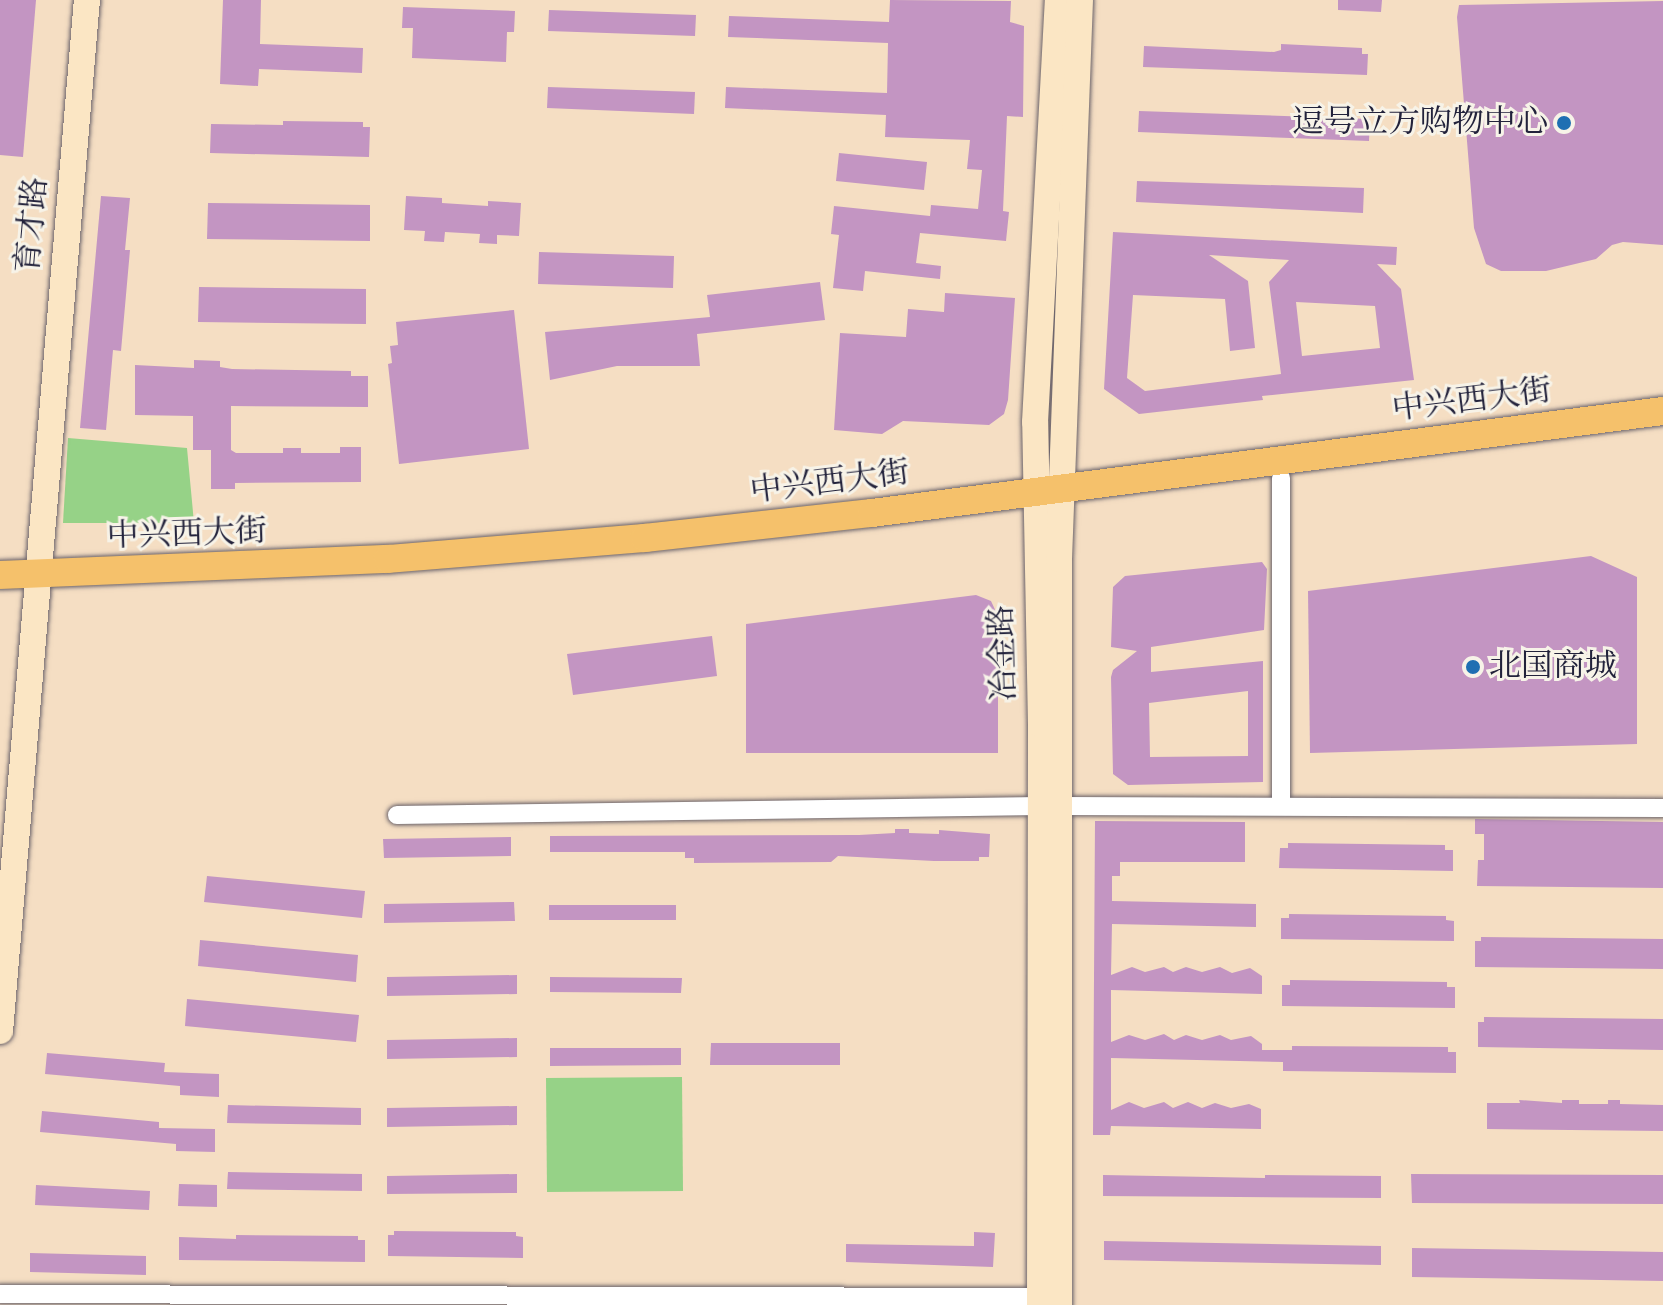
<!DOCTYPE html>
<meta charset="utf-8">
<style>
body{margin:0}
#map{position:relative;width:1663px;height:1305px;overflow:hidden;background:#f5dec3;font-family:"IM FELL DW Pica","Noto Serif SC",serif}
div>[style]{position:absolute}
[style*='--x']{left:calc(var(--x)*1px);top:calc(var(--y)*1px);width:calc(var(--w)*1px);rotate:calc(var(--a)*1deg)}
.green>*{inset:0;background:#96d287}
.building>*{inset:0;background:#c395c2}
.roads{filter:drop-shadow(0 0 2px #6c646b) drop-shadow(0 0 2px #6c646b)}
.street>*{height:18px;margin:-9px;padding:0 9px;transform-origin:9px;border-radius:9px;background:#fff}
.secondary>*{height:26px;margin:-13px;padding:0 13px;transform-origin:13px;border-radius:13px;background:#fbe6c4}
.primary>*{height:28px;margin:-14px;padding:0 14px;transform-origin:14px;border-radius:14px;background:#f5c16b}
.dots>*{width:22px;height:22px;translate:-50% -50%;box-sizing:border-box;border:4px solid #f7f3e8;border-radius:50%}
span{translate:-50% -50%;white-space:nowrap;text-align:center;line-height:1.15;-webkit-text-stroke:6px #f7f3e8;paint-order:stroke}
.poi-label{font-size:32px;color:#22223b}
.right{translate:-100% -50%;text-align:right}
.left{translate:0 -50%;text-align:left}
.street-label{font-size:32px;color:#22223b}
</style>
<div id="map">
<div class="green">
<i style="clip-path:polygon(68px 438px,187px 448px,194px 523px,63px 523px)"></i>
<i style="clip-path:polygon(682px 1077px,683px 1191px,547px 1192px,546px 1078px)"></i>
</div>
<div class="building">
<i style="clip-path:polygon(0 0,36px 0,23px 157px,0 155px)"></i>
<i style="clip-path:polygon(223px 0,261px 0,260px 44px,363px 48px,362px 73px,259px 69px,258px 86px,220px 84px)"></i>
<i style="clip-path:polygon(890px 0,1011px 1px,1010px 22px,1024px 26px,1023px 117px,1007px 116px,1003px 211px,1009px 212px,1006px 241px,920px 233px,916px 263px,941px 266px,940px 279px,865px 271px,863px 291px,833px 288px,839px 235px,831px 234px,834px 206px,930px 216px,931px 205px,978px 209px,982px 170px,967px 169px,970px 140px,885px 137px,886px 115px,725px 108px,726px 87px,887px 93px,888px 43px,728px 37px,729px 16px,889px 22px)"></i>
<i style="clip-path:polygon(1338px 0,1382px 0,1381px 12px,1338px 10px)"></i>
<i style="clip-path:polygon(1663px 1px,1663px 245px,1623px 242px,1612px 245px,1596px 259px,1546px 271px,1501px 271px,1486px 264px,1474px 228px,1457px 17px,1459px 5px)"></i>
<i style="clip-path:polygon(403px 7px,515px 11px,514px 32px,507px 32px,506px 62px,412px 58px,413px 28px,402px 28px)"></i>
<i style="clip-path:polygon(549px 10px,696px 15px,695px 36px,548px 31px)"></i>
<i style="clip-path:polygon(1281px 44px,1362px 48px,1362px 54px,1368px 54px,1367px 75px,1143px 67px,1144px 46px,1274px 52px,1281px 50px)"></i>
<i style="clip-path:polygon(548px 87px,695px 92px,694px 114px,547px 108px)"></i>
<i style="clip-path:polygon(1139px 111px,1370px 119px,1369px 141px,1138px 132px)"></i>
<i style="clip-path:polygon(283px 121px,363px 122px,363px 127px,370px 127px,369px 157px,210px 153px,211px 124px,283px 125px)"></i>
<i style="clip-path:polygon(839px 153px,927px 162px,924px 190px,836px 181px)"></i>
<i style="clip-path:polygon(1137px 181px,1364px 188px,1363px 213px,1136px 202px)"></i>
<i style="clip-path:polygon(101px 196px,130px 198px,125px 250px,130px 250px,121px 351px,113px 350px,106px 430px,80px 428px)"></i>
<i style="clip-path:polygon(406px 196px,442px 198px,442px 203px,488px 206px,488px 201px,521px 203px,519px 236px,497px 235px,497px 244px,479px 243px,480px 234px,445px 232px,444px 242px,424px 241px,425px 231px,404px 230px)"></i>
<i style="clip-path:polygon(208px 203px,370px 205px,370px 241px,207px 239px)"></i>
<i style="clip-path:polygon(evenodd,1113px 232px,1397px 247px,1396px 265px,1377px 264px,1401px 289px,1414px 380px,1262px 396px,1263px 400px,1139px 414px,1104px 389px,1113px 232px,1209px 255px,1289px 260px,1269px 282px,1281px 374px,1145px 391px,1127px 378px,1133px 295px,1225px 299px,1230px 351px,1255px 348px,1248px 281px,1209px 255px,1113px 232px,1296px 302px,1375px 306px,1380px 348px,1302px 356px,1296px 302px)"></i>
<i style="clip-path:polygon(539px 252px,674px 256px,673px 288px,538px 284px)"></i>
<i style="clip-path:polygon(820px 282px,825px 320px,697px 334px,700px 366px,617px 366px,550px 380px,545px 332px,710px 317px,707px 295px)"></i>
<i style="clip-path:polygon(199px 287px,366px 289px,366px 324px,198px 322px)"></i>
<i style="clip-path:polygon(945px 293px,1015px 298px,1008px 400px,1004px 414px,989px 425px,903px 421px,882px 434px,834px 430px,840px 333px,906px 337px,908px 309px,944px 312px)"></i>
<i style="clip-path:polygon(514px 310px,529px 449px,399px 464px,388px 364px,392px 363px,390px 346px,398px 345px,396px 322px)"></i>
<i style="clip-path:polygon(194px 360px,220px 361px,220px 367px,232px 369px,351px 371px,351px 376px,368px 376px,368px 407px,231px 406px,231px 450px,236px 453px,283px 453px,283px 448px,301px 448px,301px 453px,340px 453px,340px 447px,361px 447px,361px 482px,235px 483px,235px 489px,211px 489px,211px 450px,193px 450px,193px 416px,135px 415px,135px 365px,194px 368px)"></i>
<i style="clip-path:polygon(1591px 556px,1637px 577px,1637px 744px,1310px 753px,1308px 591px)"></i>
<i style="clip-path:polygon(evenodd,1262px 562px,1267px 569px,1264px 630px,1151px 647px,1151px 672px,1263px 661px,1263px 782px,1128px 785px,1113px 774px,1111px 677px,1113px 670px,1137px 651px,1111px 647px,1113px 587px,1125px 576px,1262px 562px,1248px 691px,1248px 756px,1150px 757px,1149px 703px,1248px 691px)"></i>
<i style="clip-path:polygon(976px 595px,991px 601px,998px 616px,998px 753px,746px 753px,746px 624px)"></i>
<i style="clip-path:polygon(712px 636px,717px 676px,573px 695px,567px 654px)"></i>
<i style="clip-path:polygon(1475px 819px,1663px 822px,1663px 888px,1477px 886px,1478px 860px,1484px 860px,1484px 834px,1475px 834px)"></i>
<i style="clip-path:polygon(1095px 821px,1245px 822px,1245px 862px,1120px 862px,1120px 876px,1112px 876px,1112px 901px,1256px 904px,1256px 927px,1112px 924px,1111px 975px,1132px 967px,1145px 972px,1164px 967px,1173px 972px,1186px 967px,1202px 972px,1220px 967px,1232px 973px,1250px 968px,1262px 976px,1262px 994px,1111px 990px,1111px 1042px,1129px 1035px,1145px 1040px,1164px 1034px,1174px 1040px,1186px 1035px,1202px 1040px,1220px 1035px,1231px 1040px,1251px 1036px,1262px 1044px,1262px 1050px,1292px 1050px,1292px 1046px,1448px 1047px,1448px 1052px,1456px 1052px,1456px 1073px,1283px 1071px,1283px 1062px,1111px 1058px,1111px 1110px,1129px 1102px,1144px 1108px,1164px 1102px,1173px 1108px,1188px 1102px,1202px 1108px,1215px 1103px,1231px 1108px,1249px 1104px,1261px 1109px,1261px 1129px,1111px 1126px,1110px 1135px,1093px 1135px)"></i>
<i style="clip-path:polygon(895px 829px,909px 829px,909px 833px,939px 834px,939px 830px,990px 834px,989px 857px,979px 857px,979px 861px,934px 861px,838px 856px,831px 862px,694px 863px,694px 858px,685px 858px,685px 852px,550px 852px,550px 836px,859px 835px,895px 833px)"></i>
<i style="clip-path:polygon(511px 837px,511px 856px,384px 858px,383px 839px)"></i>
<i style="clip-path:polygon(1288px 843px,1445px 845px,1445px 850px,1453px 850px,1453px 871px,1279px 868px,1280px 848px,1288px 848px)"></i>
<i style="clip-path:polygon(207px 876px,365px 891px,362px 918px,204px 902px)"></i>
<i style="clip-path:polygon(514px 902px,515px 921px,384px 923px,384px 904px)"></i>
<i style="clip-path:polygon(549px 905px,676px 905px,676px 920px,549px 920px)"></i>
<i style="clip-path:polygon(1289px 914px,1446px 916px,1446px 920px,1454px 921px,1454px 941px,1281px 939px,1281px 918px,1289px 918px)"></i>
<i style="clip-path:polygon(1481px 937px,1663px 939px,1663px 969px,1475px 967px,1475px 941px,1481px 941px)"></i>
<i style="clip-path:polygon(200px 940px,358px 955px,356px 982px,198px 966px)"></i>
<i style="clip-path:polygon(517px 975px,517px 994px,387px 996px,387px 977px)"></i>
<i style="clip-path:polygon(550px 977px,682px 978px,681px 993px,550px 992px)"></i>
<i style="clip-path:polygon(1290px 980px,1447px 982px,1447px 987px,1455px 987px,1455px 1008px,1282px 1006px,1282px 985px,1290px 985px)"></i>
<i style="clip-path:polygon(187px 999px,359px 1015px,356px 1042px,185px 1026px)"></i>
<i style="clip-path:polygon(1484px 1017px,1663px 1019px,1663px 1050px,1478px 1047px,1478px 1022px,1484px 1022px)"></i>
<i style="clip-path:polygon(517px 1038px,517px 1057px,387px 1059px,387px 1040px)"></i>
<i style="clip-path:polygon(711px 1043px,840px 1043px,840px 1065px,710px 1065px)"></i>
<i style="clip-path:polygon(550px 1048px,681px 1048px,681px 1065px,550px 1066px)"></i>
<i style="clip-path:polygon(47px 1053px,165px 1063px,164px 1072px,219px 1074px,219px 1097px,180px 1095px,180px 1086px,45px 1074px)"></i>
<i style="clip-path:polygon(1519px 1100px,1562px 1103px,1562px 1100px,1579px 1100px,1579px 1104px,1608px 1104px,1608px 1100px,1620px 1100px,1620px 1104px,1663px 1105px,1663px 1131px,1487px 1129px,1487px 1103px,1520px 1103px)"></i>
<i style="clip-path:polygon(228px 1105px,361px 1108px,361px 1125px,227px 1123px)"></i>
<i style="clip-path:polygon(517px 1106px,517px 1125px,387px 1127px,387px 1108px)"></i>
<i style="clip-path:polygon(42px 1111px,159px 1122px,159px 1128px,215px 1129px,215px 1152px,176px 1151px,176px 1144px,40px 1132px)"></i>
<i style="clip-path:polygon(228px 1172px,362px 1174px,362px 1191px,227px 1189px)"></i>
<i style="clip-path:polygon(517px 1174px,517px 1193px,387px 1194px,387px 1176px)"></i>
<i style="clip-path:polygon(1411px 1174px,1663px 1175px,1663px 1204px,1412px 1203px)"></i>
<i style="clip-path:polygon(1103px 1175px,1265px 1178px,1265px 1175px,1381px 1176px,1381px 1198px,1103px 1196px)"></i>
<i style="clip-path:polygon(179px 1184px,217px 1185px,217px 1207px,178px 1206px)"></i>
<i style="clip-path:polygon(36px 1185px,150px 1191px,149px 1210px,35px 1205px)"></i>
<i style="clip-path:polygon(394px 1231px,516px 1232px,516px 1236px,523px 1237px,523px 1258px,388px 1256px,388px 1235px,394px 1235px)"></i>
<i style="clip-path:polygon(974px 1232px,995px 1233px,993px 1267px,846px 1262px,846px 1244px,974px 1246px)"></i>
<i style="clip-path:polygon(236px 1235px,358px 1236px,358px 1240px,365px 1240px,365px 1262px,179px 1260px,179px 1237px,236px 1239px)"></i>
<i style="clip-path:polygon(1104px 1241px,1381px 1246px,1381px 1265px,1104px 1260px)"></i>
<i style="clip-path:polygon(1412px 1248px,1663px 1252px,1663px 1281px,1412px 1277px)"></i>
<i style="clip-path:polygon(30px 1253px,146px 1256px,146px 1275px,30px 1272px)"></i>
</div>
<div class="roads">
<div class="street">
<i style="--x:1281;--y:478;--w:328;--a:90"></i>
<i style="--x:1059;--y:806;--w:604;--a:0.19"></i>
<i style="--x:397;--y:815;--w:643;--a:-0.8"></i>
<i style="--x:0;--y:1294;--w:1040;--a:0.17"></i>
</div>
<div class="secondary">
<i style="--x:0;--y:1031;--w:1035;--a:-85.18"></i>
<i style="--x:1040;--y:1305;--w:580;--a:-89.9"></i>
<i style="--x:1041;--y:725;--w:303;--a:-91.1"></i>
<i style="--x:1035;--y:422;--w:423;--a:-86.9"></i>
<i style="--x:1059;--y:1305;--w:746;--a:-90"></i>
<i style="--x:1059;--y:559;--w:559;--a:-87.85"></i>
</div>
<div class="primary">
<i style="--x:0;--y:575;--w:388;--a:-2.4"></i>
<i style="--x:388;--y:559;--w:258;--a:-4.7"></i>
<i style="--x:645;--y:538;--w:228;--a:-6.3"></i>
<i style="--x:872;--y:513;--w:798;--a:-7.35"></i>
</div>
</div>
<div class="dots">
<i style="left:1564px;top:123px;background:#1f6fb2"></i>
<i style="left:1473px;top:667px;background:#1f6fb2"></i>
</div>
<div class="poi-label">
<span class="right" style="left:1548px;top:123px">逗号立方购物中心</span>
<span class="left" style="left:1489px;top:667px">北国商城</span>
</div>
<div class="street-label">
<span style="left:33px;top:225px;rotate:-85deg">育才路</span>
<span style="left:1472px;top:401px;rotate:-7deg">中兴西大街</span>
<span style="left:830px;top:483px;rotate:-7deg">中兴西大街</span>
<span style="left:187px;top:535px;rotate:-2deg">中兴西大街</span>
<span style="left:1004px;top:653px;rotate:-92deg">冶金路</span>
</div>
</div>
